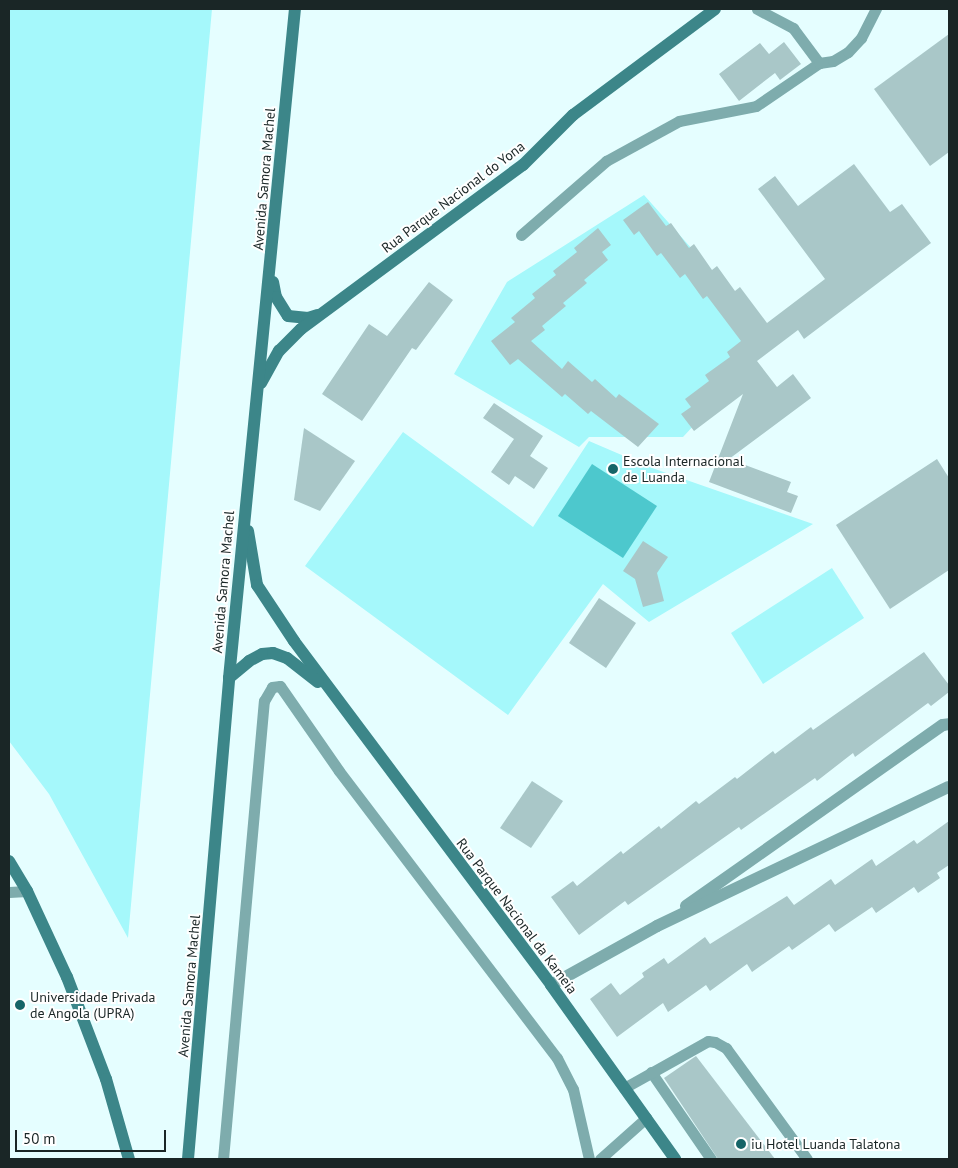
<!DOCTYPE html>
<style>
body{margin:0}
#map{position:relative;width:958px;height:1168px;overflow:hidden;background:#e5feff;font-family:"PT Sans",sans-serif}
div>[style]{position:absolute}
[style*='--x']{left:calc(var(--x)*1px);top:calc(var(--y)*1px);width:calc(var(--w)*1px);rotate:calc(var(--a)*1deg)}
.green>*{inset:0;background:#a5f8fb}
.water>*{inset:0;background:#4dc8cd}
.building>*{inset:0;background:#a9c7c8}
.lane>*{height:11px;margin:-5.5px;padding:0 5.5px;transform-origin:5.5px;border-radius:5.5px;background:#7eacad}
.street>*{height:12px;margin:-6px;padding:0 6px;transform-origin:6px;border-radius:6px;background:#7eacad}
.secondary>*{height:12px;margin:-6px;padding:0 6px;transform-origin:6px;border-radius:6px;background:#3c8689}
.dots>*{width:14px;height:14px;translate:-50% -50%;box-sizing:border-box;border:2px solid #fff;border-radius:50%}
span{translate:-50% -50%;white-space:nowrap;text-align:center;line-height:1.15;-webkit-text-stroke:4px #fff;paint-order:stroke}
.street-label{font-size:14px;color:#1a2626}
.poi-label{font-size:14px;color:#1a2626}
.left{translate:0 -50%;text-align:left}
.frame{position:absolute;inset:0;border:10px solid #1a2626;pointer-events:none}
.scale{position:absolute;left:15px;top:1130px;width:151px;height:22px;box-sizing:border-box;border:2px solid #1a2626;border-top:0;padding-left:6px;font-size:15px;line-height:18px;white-space:nowrap;color:#1a2626;-webkit-text-stroke:4px #fff;paint-order:stroke}
</style>
<div id="map">
<div class="green">
<i style="clip-path:polygon(9px 9px,212px 9px,128px 938px,49px 794px,9px 741px)"></i>
<i style="clip-path:polygon(644px 195px,773px 340px,683px 437px,589px 437px,579px 447px,454px 374px,507px 282px)"></i>
<i style="clip-path:polygon(403px 432px,533px 527px,589px 441px,652px 468px,813px 524px,649px 622px,603px 584px,508px 715px,305px 566px)"></i>
<i style="clip-path:polygon(832px 568px,864px 618px,763px 684px,731px 633px)"></i>
</div>
<div class="water">
<i style="clip-path:polygon(592px 464px,657px 506px,623px 558px,558px 516px)"></i>
</div>
<div class="building">
<i style="clip-path:polygon(949px 34px,949px 152px,930px 166px,874px 89px)"></i>
<i style="clip-path:polygon(784px 42px,801px 64px,780px 80px,775px 73px,739px 101px,719px 74px,760px 43px,769px 54px)"></i>
<i style="clip-path:polygon(854px 164px,890px 212px,902px 204px,931px 243px,804px 339px,798px 330px,757px 361px,777px 387px,793px 374px,811px 398px,729px 459px,791px 482px,787px 492px,798px 496px,791px 513px,709px 482px,743px 394px,694px 431px,681px 414px,691px 407px,685px 399px,709px 381px,705px 375px,730px 357px,727px 352px,741px 341px,707px 296px,703px 299px,685px 274px,680px 278px,661px 253px,657px 256px,639px 231px,634px 235px,623px 220px,648px 202px,666px 226px,671px 223px,689px 248px,694px 244px,712px 270px,717px 266px,735px 291px,740px 287px,767px 323px,825px 279px,758px 189px,775px 176px,798px 206px)"></i>
<i style="clip-path:polygon(598px 228px,611px 245px,602px 252px,608px 260px,584px 280px,587px 283px,563px 303px,566px 306px,542px 326px,545px 330px,531px 341px,562px 369px,568px 361px,592px 382px,595px 379px,616px 398px,619px 394px,659px 424px,638px 447px,591px 411px,588px 414px,565px 394px,562px 397px,518px 359px,510px 365px,491px 341px,515px 322px,511px 318px,535px 298px,532px 294px,556px 275px,553px 271px,577px 252px,574px 248px)"></i>
<i style="clip-path:polygon(429px 282px,453px 300px,416px 350px,412px 348px,362px 421px,322px 394px,369px 324px,387px 336px)"></i>
<i style="clip-path:polygon(494px 403px,543px 436px,530px 456px,548px 468px,534px 489px,515px 476px,509px 485px,491px 472px,514px 439px,483px 418px)"></i>
<i style="clip-path:polygon(304px 428px,355px 461px,320px 511px,294px 500px)"></i>
<i style="clip-path:polygon(937px 459px,949px 478px,949px 570px,890px 609px,836px 525px)"></i>
<i style="clip-path:polygon(643px 541px,668px 557px,657px 573px,664px 601px,643px 607px,635px 579px,623px 571px)"></i>
<i style="clip-path:polygon(599px 598px,636px 623px,606px 668px,569px 643px)"></i>
<i style="clip-path:polygon(924px 652px,949px 685px,949px 692px,931px 706px,928px 703px,855px 757px,853px 753px,817px 781px,815px 778px,741px 830px,739px 827px,628px 905px,625px 901px,579px 935px,551px 897px,573px 881px,577px 886px,621px 851px,623px 854px,659px 826px,661px 829px,696px 801px,699px 804px,735px 777px,737px 779px,773px 751px,775px 754px,811px 727px,813px 730px)"></i>
<i style="clip-path:polygon(532px 781px,563px 801px,531px 848px,500px 828px)"></i>
<i style="clip-path:polygon(949px 821px,949px 865px,937px 873px,940px 878px,918px 893px,914px 887px,876px 913px,872px 907px,835px 932px,829px 924px,792px 950px,789px 946px,752px 972px,747px 964px,710px 991px,706px 985px,668px 1012px,663px 1003px,617px 1037px,590px 999px,611px 983px,620px 995px,644px 977px,642px 973px,664px 958px,668px 964px,705px 937px,710px 944px,787px 896px,794px 905px,831px 879px,835px 885px,872px 859px,876px 866px,914px 840px,917px 844px)"></i>
<i style="clip-path:polygon(696px 1056px,775px 1159px,718px 1159px,664px 1078px)"></i>
</div>
<div class="lane">
<i style="--x:757;--y:9;--w:41;--a:27.8"></i>
<i style="--x:793;--y:28;--w:44;--a:53.4"></i>
<i style="--x:521;--y:235;--w:113;--a:-41"></i>
<i style="--x:606;--y:161;--w:83;--a:-28.7"></i>
<i style="--x:679;--y:121;--w:78;--a:-11"></i>
<i style="--x:756;--y:106;--w:76;--a:-34.3"></i>
<i style="--x:819;--y:63;--w:14;--a:-8"></i>
<i style="--x:833;--y:61;--w:17;--a:-31"></i>
<i style="--x:848;--y:52;--w:19;--a:-47"></i>
<i style="--x:861;--y:38;--w:33;--a:-63"></i>
<i style="--x:9;--y:892;--w:18;--a:-3"></i>
<i style="--x:651;--y:1072;--w:106;--a:55.4"></i>
<i style="--x:624;--y:1088;--w:96;--a:-29.2"></i>
<i style="--x:708;--y:1041;--w:7;--a:8"></i>
<i style="--x:715;--y:1042;--w:13;--a:29"></i>
<i style="--x:726;--y:1048;--w:137;--a:53.9"></i>
<i style="--x:223;--y:1159;--w:460;--a:-84.9"></i>
<i style="--x:264;--y:701;--w:16;--a:-60"></i>
<i style="--x:272;--y:687;--w:8;--a:-7"></i>
<i style="--x:280;--y:686;--w:103;--a:55.2"></i>
<i style="--x:339;--y:771;--w:360;--a:52.8"></i>
<i style="--x:557;--y:1058;--w:35;--a:63"></i>
<i style="--x:573;--y:1089;--w:72;--a:77.1"></i>
<i style="--x:600;--y:1159;--w:62;--a:-41.7"></i>
</div>
<div class="street">
<i style="--x:686;--y:906;--w:314;--a:-35.2"></i>
<i style="--x:943;--y:725;--w:6;--a:-9"></i>
<i style="--x:551;--y:985;--w:121;--a:-29.1"></i>
<i style="--x:657;--y:926;--w:323;--a:-25.5"></i>
</div>
<div class="secondary">
<i style="--x:273;--y:282;--w:15;--a:79"></i>
<i style="--x:276;--y:297;--w:22;--a:58"></i>
<i style="--x:288;--y:316;--w:20;--a:6"></i>
<i style="--x:308;--y:318;--w:10;--a:-17"></i>
<i style="--x:261;--y:383;--w:37;--a:-61"></i>
<i style="--x:279;--y:351;--w:31;--a:-45"></i>
<i style="--x:301;--y:329;--w:276;--a:-36.5"></i>
<i style="--x:523;--y:165;--w:71;--a:-45"></i>
<i style="--x:573;--y:115;--w:177;--a:-36.7"></i>
<i style="--x:248;--y:531;--w:55;--a:80.5"></i>
<i style="--x:257;--y:585;--w:67;--a:56.5"></i>
<i style="--x:294;--y:641;--w:429;--a:53.2"></i>
<i style="--x:551;--y:985;--w:214;--a:54.5"></i>
<i style="--x:229;--y:678;--w:26;--a:-40"></i>
<i style="--x:249;--y:661;--w:15;--a:-28"></i>
<i style="--x:262;--y:654;--w:11;--a:-5"></i>
<i style="--x:273;--y:653;--w:15;--a:20"></i>
<i style="--x:287;--y:658;--w:39;--a:38"></i>
<i style="--x:9;--y:861;--w:35;--a:59"></i>
<i style="--x:27;--y:891;--w:95;--a:65.1"></i>
<i style="--x:67;--y:977;--w:109;--a:69.1"></i>
<i style="--x:106;--y:1079;--w:83;--a:74"></i>
<i style="--x:188;--y:1159;--w:483;--a:-85.1"></i>
<i style="--x:229;--y:678;--w:672;--a:-84.37"></i>
</div>
<div class="dots">
<i style="left:613px;top:469px;background:#166568"></i>
<i style="left:20px;top:1005px;background:#166568"></i>
<i style="left:741px;top:1144px;background:#166568"></i>
</div>
<div class="street-label">
<span style="left:264px;top:179px;rotate:-85deg">Avenida Samora Machel</span>
<span style="left:453px;top:197px;rotate:-37deg">Rua Parque Nacional do Yona</span>
<span style="left:223px;top:582px;rotate:-85deg">Avenida Samora Machel</span>
<span style="left:517px;top:916px;rotate:53deg">Rua Parque Nacional da Kameia</span>
<span style="left:189px;top:986px;rotate:-85deg">Avenida Samora Machel</span>
</div>
<div class="poi-label">
<span class="left" style="left:623px;top:469px">Escola Internacional<br>de Luanda</span>
<span class="left" style="left:30px;top:1005px">Universidade Privada<br>de Angola (UPRA)</span>
<span class="left" style="left:751px;top:1144px">iu Hotel Luanda Talatona</span>
</div>
<div class="frame"></div>
<div class="scale">50 m</div>
</div>
